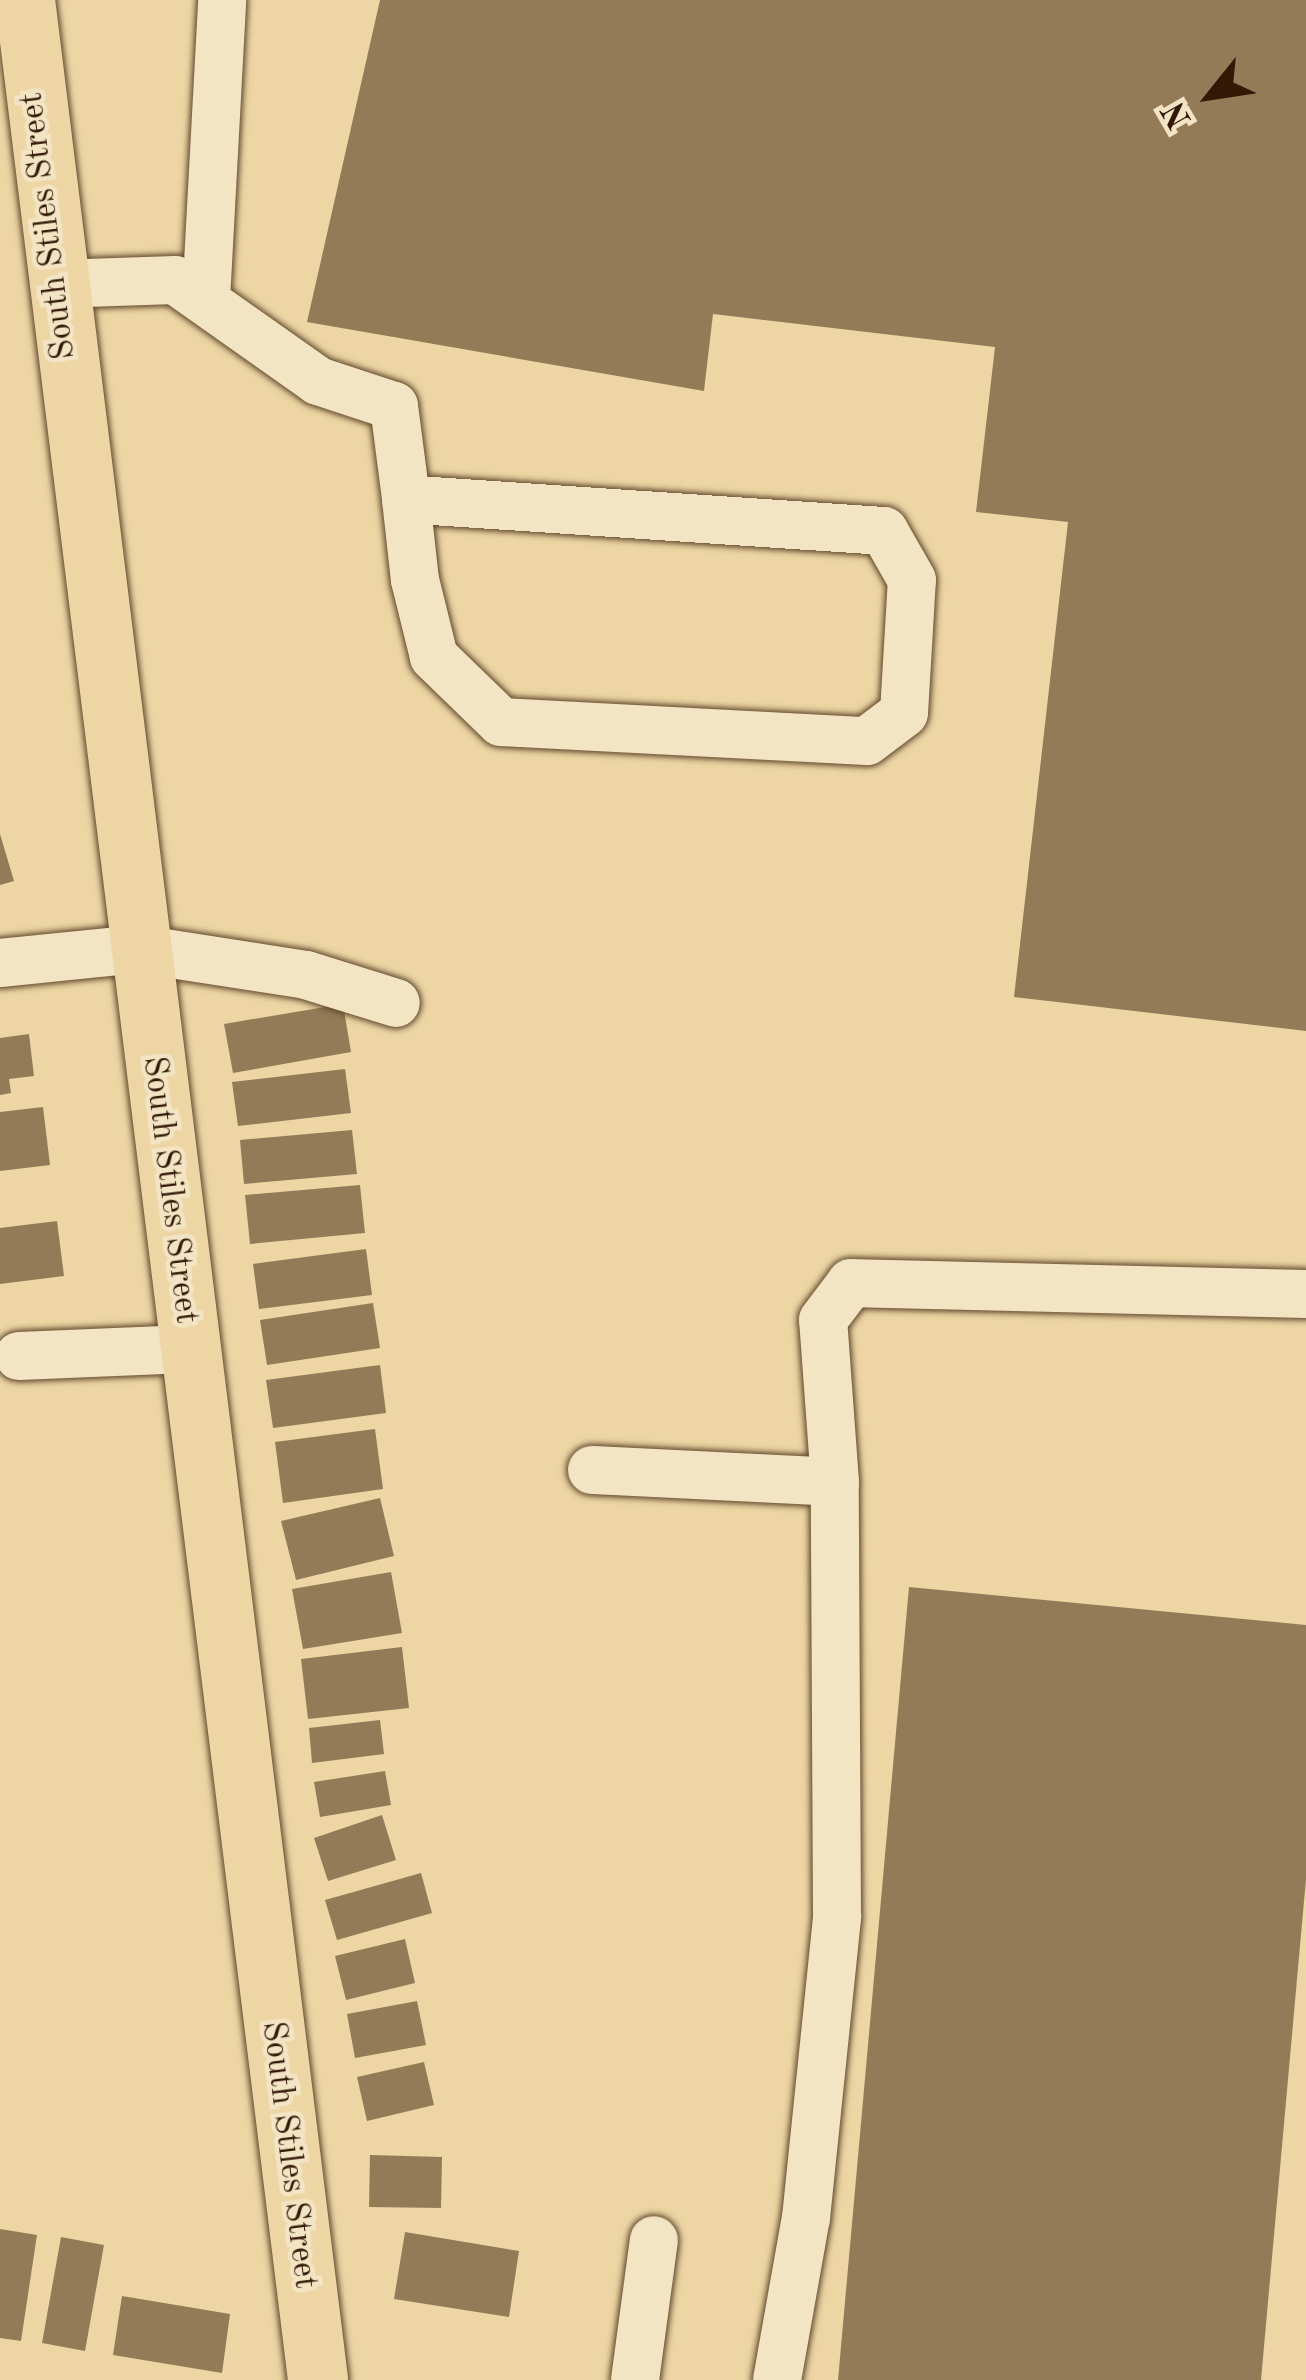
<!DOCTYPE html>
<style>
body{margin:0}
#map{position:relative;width:1306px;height:2380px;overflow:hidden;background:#edd6a4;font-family:"Old Standard TT",serif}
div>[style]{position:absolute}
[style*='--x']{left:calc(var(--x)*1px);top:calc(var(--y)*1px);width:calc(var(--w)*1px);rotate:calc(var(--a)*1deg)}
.building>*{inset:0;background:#937b58}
.roads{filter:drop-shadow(0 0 3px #61482d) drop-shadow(0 0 3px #61482d)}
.minor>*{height:48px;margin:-24px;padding:0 24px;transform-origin:24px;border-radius:24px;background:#f3e4c4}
.major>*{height:60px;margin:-30px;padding:0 30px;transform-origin:30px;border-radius:30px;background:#edd6a4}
span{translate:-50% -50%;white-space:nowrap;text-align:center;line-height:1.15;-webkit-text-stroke:9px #f3e4c4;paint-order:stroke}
.street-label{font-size:33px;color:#321805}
.north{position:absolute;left:1150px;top:36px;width:120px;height:120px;-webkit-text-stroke:9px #f3e4c4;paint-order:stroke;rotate:240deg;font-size:33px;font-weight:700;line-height:48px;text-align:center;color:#321805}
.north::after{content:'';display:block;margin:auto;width:42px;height:54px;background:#321805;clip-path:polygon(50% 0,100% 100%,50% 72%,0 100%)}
</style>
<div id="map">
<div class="building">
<i style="clip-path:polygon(380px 0,1306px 0,1306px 1031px,1014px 997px,1068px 522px,976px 512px,995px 347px,713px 314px,704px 391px,307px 322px)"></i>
<i style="clip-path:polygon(0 834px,14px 881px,0 885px)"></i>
<i style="clip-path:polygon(343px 1004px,351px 1052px,233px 1073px,224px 1024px)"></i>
<i style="clip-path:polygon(29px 1034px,34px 1076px,9px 1079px,11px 1093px,0 1095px,0 1038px)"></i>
<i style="clip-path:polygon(345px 1069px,351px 1113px,238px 1126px,232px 1082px)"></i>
<i style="clip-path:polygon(43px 1107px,50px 1165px,0 1171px,0 1112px)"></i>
<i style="clip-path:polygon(352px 1130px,357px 1174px,244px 1184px,240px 1140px)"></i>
<i style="clip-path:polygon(360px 1185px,365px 1233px,250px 1244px,245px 1195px)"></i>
<i style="clip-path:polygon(57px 1221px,64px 1276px,0 1284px,0 1228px)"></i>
<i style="clip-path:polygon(366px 1249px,372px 1295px,259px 1309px,253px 1264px)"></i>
<i style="clip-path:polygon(373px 1303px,380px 1348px,267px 1365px,260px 1320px)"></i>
<i style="clip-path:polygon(380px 1365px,386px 1413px,273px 1428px,266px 1380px)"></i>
<i style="clip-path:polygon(375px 1429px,383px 1489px,283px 1503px,275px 1442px)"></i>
<i style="clip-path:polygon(380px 1498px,394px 1556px,296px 1580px,281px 1521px)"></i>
<i style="clip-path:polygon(391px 1572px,402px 1633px,303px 1649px,292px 1589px)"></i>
<i style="clip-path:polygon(909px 1587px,1306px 1625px,1306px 1879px,1261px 2380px,838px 2380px)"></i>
<i style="clip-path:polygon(402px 1647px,409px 1708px,308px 1719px,301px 1659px)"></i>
<i style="clip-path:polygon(380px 1720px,384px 1754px,312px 1763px,309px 1728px)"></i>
<i style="clip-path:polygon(385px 1771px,391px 1805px,320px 1817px,314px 1782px)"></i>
<i style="clip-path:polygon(382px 1815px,396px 1860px,328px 1881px,314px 1838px)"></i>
<i style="clip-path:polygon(421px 1873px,432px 1913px,337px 1940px,325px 1900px)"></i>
<i style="clip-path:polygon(405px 1939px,415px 1983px,346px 2000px,335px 1956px)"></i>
<i style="clip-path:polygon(417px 2001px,426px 2045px,355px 2058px,347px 2014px)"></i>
<i style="clip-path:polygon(424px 2062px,434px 2105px,367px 2121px,357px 2077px)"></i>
<i style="clip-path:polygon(370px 2155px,442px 2157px,441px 2208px,369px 2207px)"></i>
<i style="clip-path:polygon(0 2229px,37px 2235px,21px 2341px,0 2338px)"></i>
<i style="clip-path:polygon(405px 2232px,519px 2251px,509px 2317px,394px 2299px)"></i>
<i style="clip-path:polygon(61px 2237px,104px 2245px,85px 2351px,42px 2343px)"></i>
<i style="clip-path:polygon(122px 2296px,230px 2314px,222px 2373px,113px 2355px)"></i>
</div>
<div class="roads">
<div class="minor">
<i style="--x:56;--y:284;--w:119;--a:-1.9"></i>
<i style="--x:175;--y:280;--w:175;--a:35.2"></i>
<i style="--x:318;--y:381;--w:80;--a:18.2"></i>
<i style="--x:394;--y:406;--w:94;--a:82.6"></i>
<i style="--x:406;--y:499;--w:81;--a:83.7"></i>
<i style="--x:415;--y:580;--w:79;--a:76.1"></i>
<i style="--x:434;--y:657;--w:93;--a:44.1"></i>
<i style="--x:501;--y:722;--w:366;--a:3"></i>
<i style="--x:867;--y:741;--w:46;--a:-37.1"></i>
<i style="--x:904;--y:713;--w:133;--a:-86.6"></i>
<i style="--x:912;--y:580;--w:56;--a:-119.7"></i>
<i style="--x:884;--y:531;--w:479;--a:-176.2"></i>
<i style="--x:206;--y:300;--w:300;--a:-86.9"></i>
<i style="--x:0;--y:963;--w:140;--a:-5.8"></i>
<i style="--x:139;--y:949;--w:169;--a:8.8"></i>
<i style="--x:306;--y:975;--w:94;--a:17.3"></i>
<i style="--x:19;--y:1356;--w:169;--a:-2.4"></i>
<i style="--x:592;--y:1470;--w:243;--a:2.8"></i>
<i style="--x:635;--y:2380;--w:141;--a:-82.3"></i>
<i style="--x:777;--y:2380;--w:165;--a:-79.9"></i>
<i style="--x:806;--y:2218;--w:303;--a:-84.1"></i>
<i style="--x:837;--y:1917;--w:435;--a:-90.3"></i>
<i style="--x:835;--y:1482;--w:162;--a:-94.2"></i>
<i style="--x:823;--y:1320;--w:46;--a:-52.9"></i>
<i style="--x:851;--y:1283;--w:455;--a:1.4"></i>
</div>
<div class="major">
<i style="--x:25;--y:0;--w:2398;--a:82.98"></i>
</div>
</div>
<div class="street-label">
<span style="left:49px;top:226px;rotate:-97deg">South Stiles Street</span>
<span style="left:169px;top:1190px;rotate:83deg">South Stiles Street</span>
<span style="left:288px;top:2155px;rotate:83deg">South Stiles Street</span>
</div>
<div class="north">N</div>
</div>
